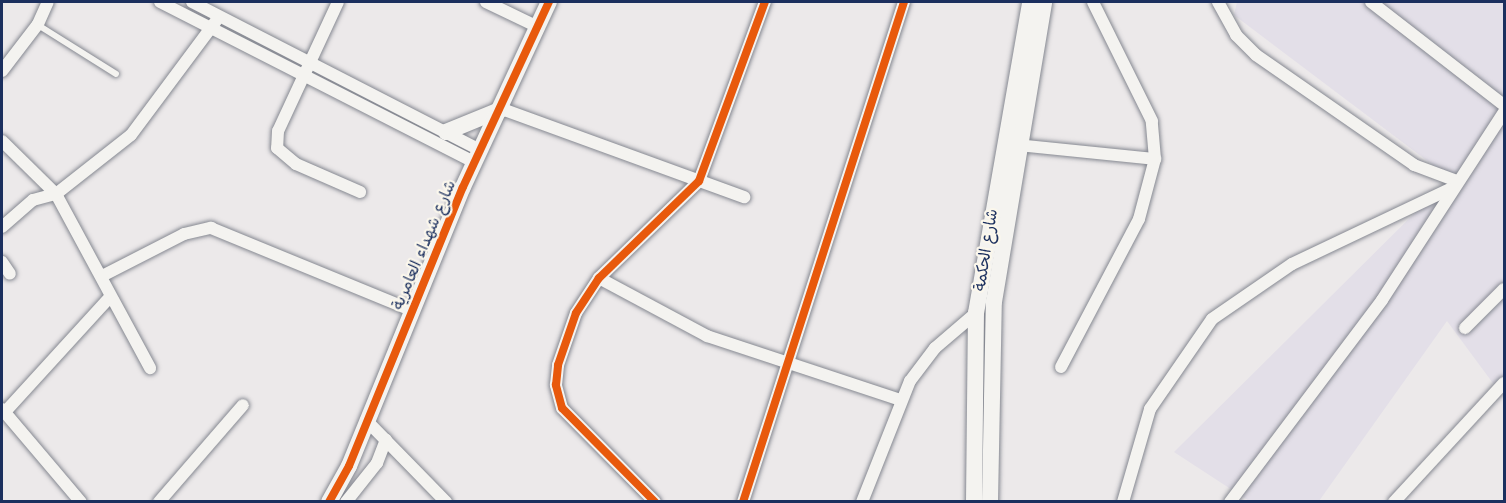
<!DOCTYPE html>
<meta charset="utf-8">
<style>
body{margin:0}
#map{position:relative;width:1506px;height:503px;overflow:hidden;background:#ece9ea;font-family:"Shantell Sans","Playpen Sans Arabic",sans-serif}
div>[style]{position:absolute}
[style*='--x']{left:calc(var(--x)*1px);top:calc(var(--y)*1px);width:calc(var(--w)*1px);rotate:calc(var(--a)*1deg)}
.built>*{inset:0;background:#e3dfe8}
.roads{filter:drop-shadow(0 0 2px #858891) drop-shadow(0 0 2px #858891)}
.lane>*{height:6px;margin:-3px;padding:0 3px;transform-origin:3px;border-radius:3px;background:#f4f3f0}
.street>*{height:12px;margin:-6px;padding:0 6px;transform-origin:6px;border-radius:6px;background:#f4f3f0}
.secondary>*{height:16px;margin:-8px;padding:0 8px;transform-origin:8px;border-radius:8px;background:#f4f3f0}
.cycleway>*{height:8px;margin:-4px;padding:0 4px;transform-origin:4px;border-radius:4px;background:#e8590c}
span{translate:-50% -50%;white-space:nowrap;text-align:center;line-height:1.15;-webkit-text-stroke:4.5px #fbf7ec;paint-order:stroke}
.street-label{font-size:16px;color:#1b2f5e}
.frame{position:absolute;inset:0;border:3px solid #1b2f5e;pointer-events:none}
</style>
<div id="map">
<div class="built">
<i style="clip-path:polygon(1237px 2px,1504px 2px,1504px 376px,1495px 386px,1447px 321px,1319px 501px,1249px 501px,1174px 452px,1450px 178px,1234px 15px)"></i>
</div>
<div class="roads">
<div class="lane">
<i style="--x:38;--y:25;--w:92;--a:32.1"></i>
</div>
<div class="street">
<i style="--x:160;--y:2;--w:352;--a:27"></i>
<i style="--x:192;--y:2;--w:324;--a:27.2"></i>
<i style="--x:338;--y:2;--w:142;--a:114.9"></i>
<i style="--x:278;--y:131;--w:17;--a:93"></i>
<i style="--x:277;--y:148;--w:25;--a:40"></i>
<i style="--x:296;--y:164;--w:70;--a:23.6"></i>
<i style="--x:486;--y:2;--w:58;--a:25.7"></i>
<i style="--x:1218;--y:2;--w:38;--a:61"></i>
<i style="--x:1236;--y:35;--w:28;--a:45"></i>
<i style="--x:1256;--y:55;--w:193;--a:34.8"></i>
<i style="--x:1414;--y:165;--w:46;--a:20.4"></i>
<i style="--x:1371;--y:2;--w:168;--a:37.8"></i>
<i style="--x:2;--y:71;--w:59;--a:-52.5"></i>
<i style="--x:38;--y:24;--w:24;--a:-66"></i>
<i style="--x:502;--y:109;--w:258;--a:20"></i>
<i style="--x:2;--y:141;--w:76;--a:44.5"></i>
<i style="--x:56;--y:194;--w:198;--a:61.6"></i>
<i style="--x:1017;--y:145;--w:139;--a:5.8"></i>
<i style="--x:2;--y:227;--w:41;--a:-41.1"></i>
<i style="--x:33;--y:200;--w:24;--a:-15"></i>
<i style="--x:56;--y:194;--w:95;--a:-38.2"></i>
<i style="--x:131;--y:135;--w:142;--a:-53.3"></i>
<i style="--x:2;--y:262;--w:14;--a:56"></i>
<i style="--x:104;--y:275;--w:90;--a:-27.1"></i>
<i style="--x:184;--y:234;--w:28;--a:-13"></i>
<i style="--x:211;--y:228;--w:216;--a:22.3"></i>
<i style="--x:599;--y:278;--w:123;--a:28.2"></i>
<i style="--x:707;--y:336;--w:203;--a:18.3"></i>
<i style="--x:1465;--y:328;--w:55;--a:-45"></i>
<i style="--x:1061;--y:367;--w:167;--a:-62.2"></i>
<i style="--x:1139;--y:219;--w:62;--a:-75.1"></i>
<i style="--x:1155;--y:159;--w:38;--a:-95"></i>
<i style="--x:1152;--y:121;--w:133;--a:-116.4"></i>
<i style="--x:2;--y:409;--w:122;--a:49.7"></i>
<i style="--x:5;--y:412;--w:154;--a:-47.6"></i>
<i style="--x:366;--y:420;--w:115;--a:45.7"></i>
<i style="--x:159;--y:502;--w:128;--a:-49.1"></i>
<i style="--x:346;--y:502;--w:50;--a:-51.5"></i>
<i style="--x:377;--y:463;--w:25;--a:-69"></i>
<i style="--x:655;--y:502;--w:132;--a:-134.7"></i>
<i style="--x:562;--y:408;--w:24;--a:-105"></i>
<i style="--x:556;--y:385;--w:20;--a:-84"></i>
<i style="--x:558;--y:365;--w:55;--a:-70.9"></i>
<i style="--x:576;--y:313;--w:42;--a:-56.7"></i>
<i style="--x:599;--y:278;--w:139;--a:-44.1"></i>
<i style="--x:699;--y:181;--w:191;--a:-69.8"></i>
<i style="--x:743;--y:502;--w:525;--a:-72.15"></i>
<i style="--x:862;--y:502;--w:130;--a:-68.4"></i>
<i style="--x:910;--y:381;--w:41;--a:-52.9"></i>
<i style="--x:935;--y:348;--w:54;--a:-40.5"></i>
<i style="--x:1123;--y:502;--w:97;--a:-73.8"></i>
<i style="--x:1150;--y:409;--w:109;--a:-55.4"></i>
<i style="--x:1212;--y:319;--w:97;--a:-34.5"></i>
<i style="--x:1292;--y:264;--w:175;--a:-25.4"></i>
<i style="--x:1230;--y:502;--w:253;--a:-53"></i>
<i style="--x:1382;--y:300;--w:224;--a:-57"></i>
<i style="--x:1394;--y:502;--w:162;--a:-47.3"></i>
</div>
<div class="secondary">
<i style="--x:446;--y:132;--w:61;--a:-22.3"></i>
<i style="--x:329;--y:502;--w:41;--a:-60.9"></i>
<i style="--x:349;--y:466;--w:301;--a:-67.8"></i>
<i style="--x:463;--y:187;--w:204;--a:-65.1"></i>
<i style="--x:974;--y:502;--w:189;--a:-89.4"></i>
<i style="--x:976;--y:313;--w:316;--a:-80.1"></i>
<i style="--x:990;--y:502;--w:200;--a:-88.9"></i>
<i style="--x:994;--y:302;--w:304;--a:-80.5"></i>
</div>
</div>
<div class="cycleway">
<i style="--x:329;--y:502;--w:41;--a:-60.9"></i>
<i style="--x:349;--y:466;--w:301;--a:-67.8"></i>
<i style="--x:463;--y:187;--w:204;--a:-65.1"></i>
<i style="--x:655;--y:502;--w:132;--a:-134.7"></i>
<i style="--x:562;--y:408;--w:24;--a:-105"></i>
<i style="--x:556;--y:385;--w:20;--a:-84"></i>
<i style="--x:558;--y:365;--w:55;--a:-70.9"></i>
<i style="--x:576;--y:313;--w:42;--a:-56.7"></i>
<i style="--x:599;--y:278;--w:139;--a:-44.1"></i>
<i style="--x:699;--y:181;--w:191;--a:-69.8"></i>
<i style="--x:743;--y:502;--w:525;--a:-72.15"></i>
</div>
<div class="street-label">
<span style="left:424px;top:245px;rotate:-67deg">شارع شهداء العامرية</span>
<span style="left:986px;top:250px;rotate:-81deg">شارع الحكمة</span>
</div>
<div class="frame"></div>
</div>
